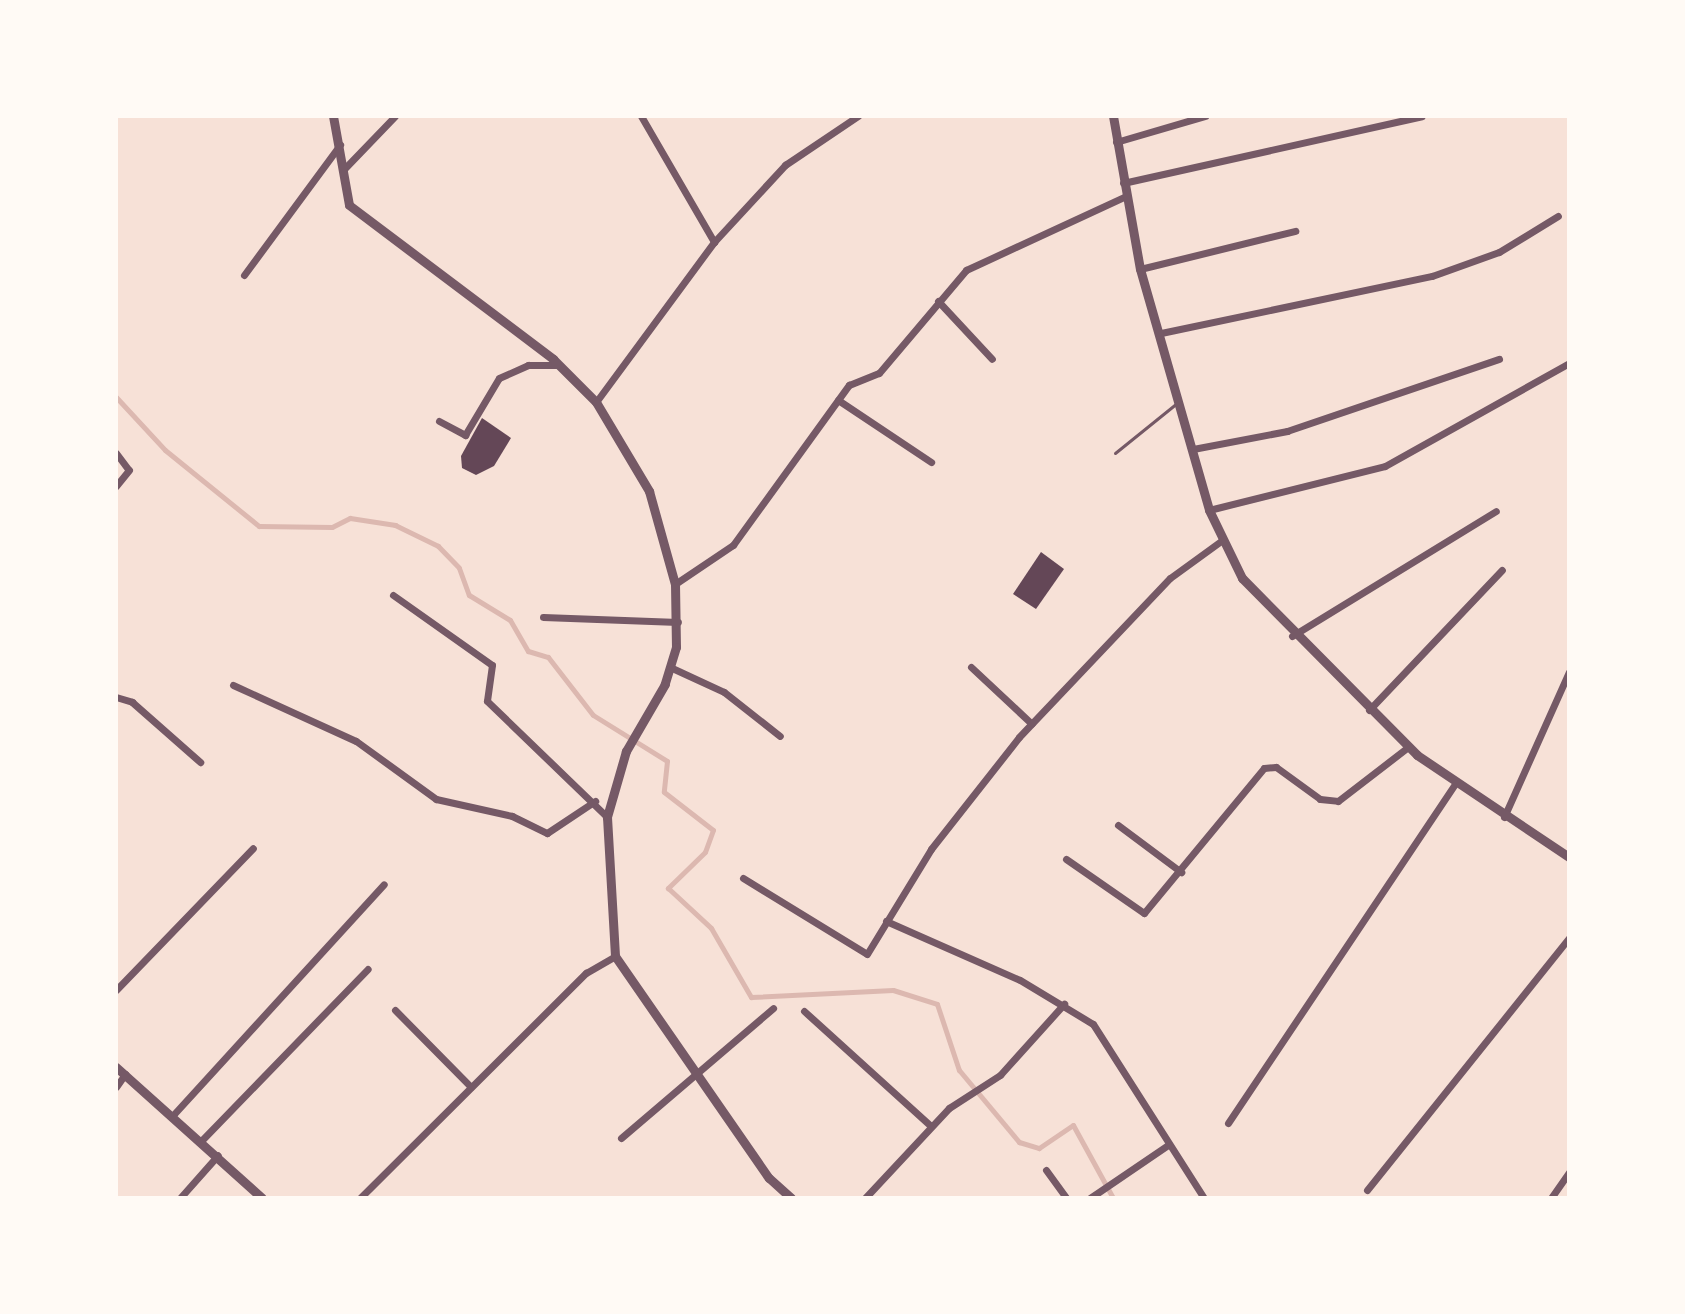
<!DOCTYPE html>
<style>
body{margin:0}
#map{position:relative;width:1685px;height:1314px;overflow:hidden;background:#f7e1d7;font-family:"Source Serif 4",serif}
div>[style]{position:absolute}
[style*='--x']{left:calc(var(--x)*1px);top:calc(var(--y)*1px);width:calc(var(--w)*1px);rotate:calc(var(--a)*1deg)}
.stream>*{height:5px;margin:-2.5px;padding:0 2.5px;transform-origin:2.5px;border-radius:2.5px;background:#dcb8b0}
.building>*{inset:0;background:#644757}
.service>*{height:3px;margin:-1.5px;padding:0 1.5px;transform-origin:1.5px;border-radius:1.5px;background:#755966}
.minor>*{height:7px;margin:-3.5px;padding:0 3.5px;transform-origin:3.5px;border-radius:3.5px;background:#755966}
.tertiary>*{height:9px;margin:-4.5px;padding:0 4.5px;transform-origin:4.5px;border-radius:4.5px;background:#755966}
span{translate:-50% -50%;white-space:nowrap;text-align:center;line-height:1.15;-webkit-text-stroke:6px #fffaf5;paint-order:stroke}
.frame{position:absolute;inset:0;border:118px solid #fffaf5;pointer-events:none}
</style>
<div id="map">
<div class="stream">
<i style="--x:116;--y:397;--w:72;--a:47.2"></i>
<i style="--x:165;--y:450;--w:121;--a:39"></i>
<i style="--x:259;--y:526;--w:73;--a:0.8"></i>
<i style="--x:332;--y:527;--w:20;--a:-27"></i>
<i style="--x:350;--y:518;--w:46;--a:8.8"></i>
<i style="--x:395;--y:525;--w:48;--a:26"></i>
<i style="--x:438;--y:546;--w:30;--a:46"></i>
<i style="--x:459;--y:568;--w:29;--a:70"></i>
<i style="--x:469;--y:595;--w:48;--a:31.4"></i>
<i style="--x:510;--y:620;--w:36;--a:60"></i>
<i style="--x:528;--y:651;--w:21;--a:17"></i>
<i style="--x:548;--y:657;--w:73;--a:52.2"></i>
<i style="--x:593;--y:715;--w:87;--a:31.9"></i>
<i style="--x:667;--y:761;--w:31;--a:96"></i>
<i style="--x:664;--y:792;--w:62;--a:37.8"></i>
<i style="--x:713;--y:830;--w:23;--a:110"></i>
<i style="--x:705;--y:852;--w:52;--a:135.8"></i>
<i style="--x:668;--y:888;--w:59;--a:42.9"></i>
<i style="--x:711;--y:928;--w:80;--a:59.9"></i>
<i style="--x:751;--y:997;--w:142;--a:-2.8"></i>
<i style="--x:893;--y:990;--w:46;--a:17.7"></i>
<i style="--x:937;--y:1004;--w:70;--a:71.6"></i>
<i style="--x:959;--y:1070;--w:94;--a:50.2"></i>
<i style="--x:1019;--y:1142;--w:21;--a:17"></i>
<i style="--x:1039;--y:1148;--w:41;--a:-34.1"></i>
<i style="--x:1073;--y:1125;--w:83;--a:61.3"></i>
</div>
<div class="building">
<i style="clip-path:polygon(482px 418px,511px 438px,494px 466px,476px 475px,462px 468px,461px 456px)"></i>
<i style="clip-path:polygon(1041px 552px,1064px 569px,1036px 609px,1013px 594px)"></i>
</div>
<div class="service">
<i style="--x:1115;--y:453;--w:80;--a:-38.9"></i>
</div>
<div class="minor">
<i style="--x:641;--y:116;--w:146;--a:59.9"></i>
<i style="--x:1116;--y:142;--w:93;--a:-16.3"></i>
<i style="--x:345;--y:168;--w:72;--a:-46.1"></i>
<i style="--x:1123;--y:183;--w:306;--a:-12.6"></i>
<i style="--x:1140;--y:269;--w:160;--a:-13.8"></i>
<i style="--x:244;--y:275;--w:162;--a:-53.6"></i>
<i style="--x:938;--y:301;--w:79;--a:47"></i>
<i style="--x:1161;--y:333;--w:277;--a:-11.9"></i>
<i style="--x:1432;--y:276;--w:71;--a:-19.7"></i>
<i style="--x:1499;--y:252;--w:69;--a:-31.4"></i>
<i style="--x:838;--y:400;--w:112;--a:33.7"></i>
<i style="--x:596;--y:402;--w:199;--a:-53.6"></i>
<i style="--x:714;--y:242;--w:105;--a:-47.3"></i>
<i style="--x:785;--y:165;--w:88;--a:-33.9"></i>
<i style="--x:439;--y:421;--w:30;--a:28"></i>
<i style="--x:465;--y:435;--w:66;--a:-59.2"></i>
<i style="--x:499;--y:378;--w:32;--a:-24"></i>
<i style="--x:528;--y:365;--w:30;--a:0"></i>
<i style="--x:1193;--y:449;--w:96;--a:-10.8"></i>
<i style="--x:1287;--y:431;--w:224;--a:-18.8"></i>
<i style="--x:116;--y:453;--w:21;--a:53"></i>
<i style="--x:129;--y:470;--w:21;--a:129"></i>
<i style="--x:1209;--y:510;--w:181;--a:-14"></i>
<i style="--x:1385;--y:466;--w:211;--a:-29.2"></i>
<i style="--x:675;--y:584;--w:70;--a:-33.9"></i>
<i style="--x:733;--y:545;--w:198;--a:-54.1"></i>
<i style="--x:849;--y:385;--w:32;--a:-22"></i>
<i style="--x:879;--y:373;--w:135;--a:-49.8"></i>
<i style="--x:966;--y:270;--w:176;--a:-24.8"></i>
<i style="--x:393;--y:595;--w:121;--a:35.3"></i>
<i style="--x:492;--y:665;--w:36;--a:98"></i>
<i style="--x:487;--y:701;--w:167;--a:44"></i>
<i style="--x:543;--y:617;--w:135;--a:2.1"></i>
<i style="--x:1292;--y:636;--w:239;--a:-31.5"></i>
<i style="--x:971;--y:667;--w:83;--a:43.1"></i>
<i style="--x:672;--y:668;--w:57;--a:24.8"></i>
<i style="--x:724;--y:692;--w:71;--a:38.2"></i>
<i style="--x:233;--y:685;--w:135;--a:24.5"></i>
<i style="--x:356;--y:741;--w:99;--a:35.9"></i>
<i style="--x:436;--y:799;--w:78;--a:12.6"></i>
<i style="--x:512;--y:816;--w:39;--a:26"></i>
<i style="--x:547;--y:833;--w:58;--a:-33.7"></i>
<i style="--x:116;--y:697;--w:17;--a:17"></i>
<i style="--x:132;--y:702;--w:91;--a:41.4"></i>
<i style="--x:1369;--y:710;--w:193;--a:-46.5"></i>
<i style="--x:1504;--y:817;--w:159;--a:-65.9"></i>
<i style="--x:1118;--y:825;--w:79;--a:36.7"></i>
<i style="--x:1066;--y:859;--w:95;--a:34.7"></i>
<i style="--x:1144;--y:913;--w:188;--a:-50.4"></i>
<i style="--x:1264;--y:768;--w:12;--a:-5"></i>
<i style="--x:1276;--y:767;--w:54;--a:36"></i>
<i style="--x:1320;--y:799;--w:18;--a:6"></i>
<i style="--x:1338;--y:801;--w:88;--a:-37.6"></i>
<i style="--x:743;--y:878;--w:145;--a:31.5"></i>
<i style="--x:867;--y:954;--w:123;--a:-58.6"></i>
<i style="--x:931;--y:849;--w:142;--a:-51.8"></i>
<i style="--x:1019;--y:737;--w:219;--a:-46.5"></i>
<i style="--x:1170;--y:578;--w:63;--a:-36"></i>
<i style="--x:886;--y:921;--w:146;--a:23.8"></i>
<i style="--x:1020;--y:980;--w:85;--a:31.1"></i>
<i style="--x:1093;--y:1024;--w:206;--a:57.5"></i>
<i style="--x:116;--y:990;--w:197;--a:-46"></i>
<i style="--x:395;--y:1010;--w:108;--a:45.4"></i>
<i style="--x:804;--y:1011;--w:171;--a:42.2"></i>
<i style="--x:116;--y:1087;--w:16;--a:-55"></i>
<i style="--x:174;--y:1114;--w:311;--a:-47.6"></i>
<i style="--x:1228;--y:1123;--w:409;--a:-56.2"></i>
<i style="--x:621;--y:1138;--w:200;--a:-40.5"></i>
<i style="--x:202;--y:1140;--w:238;--a:-45.9"></i>
<i style="--x:1046;--y:1170;--w:34;--a:54"></i>
<i style="--x:1367;--y:1190;--w:323;--a:-51.3"></i>
<i style="--x:180;--y:1198;--w:57;--a:-48.5"></i>
<i style="--x:360;--y:1198;--w:319;--a:-44.9"></i>
<i style="--x:586;--y:973;--w:34;--a:-30"></i>
<i style="--x:865;--y:1198;--w:123;--a:-47"></i>
<i style="--x:949;--y:1108;--w:61;--a:-32.9"></i>
<i style="--x:1000;--y:1075;--w:96;--a:-48"></i>
<i style="--x:1090;--y:1198;--w:94;--a:-34.2"></i>
<i style="--x:1551;--y:1198;--w:32;--a:-55"></i>
</div>
<div class="tertiary">
<i style="--x:333;--y:116;--w:90;--a:79.8"></i>
<i style="--x:349;--y:205;--w:256;--a:37"></i>
<i style="--x:553;--y:359;--w:61;--a:45"></i>
<i style="--x:596;--y:402;--w:104;--a:59.2"></i>
<i style="--x:649;--y:491;--w:97;--a:74.4"></i>
<i style="--x:675;--y:584;--w:63;--a:89.1"></i>
<i style="--x:676;--y:647;--w:39;--a:107"></i>
<i style="--x:665;--y:684;--w:78;--a:120.2"></i>
<i style="--x:626;--y:751;--w:69;--a:106.1"></i>
<i style="--x:607;--y:817;--w:139;--a:86.7"></i>
<i style="--x:615;--y:956;--w:270;--a:55.3"></i>
<i style="--x:769;--y:1178;--w:30;--a:42"></i>
<i style="--x:1113;--y:116;--w:155;--a:80"></i>
<i style="--x:1140;--y:269;--w:251;--a:74"></i>
<i style="--x:1209;--y:510;--w:76;--a:64.1"></i>
<i style="--x:1242;--y:578;--w:249;--a:45.3"></i>
<i style="--x:1417;--y:755;--w:183;--a:33.9"></i>
<i style="--x:116;--y:1067;--w:196;--a:41.9"></i>
</div>
<div class="frame"></div>
</div>
